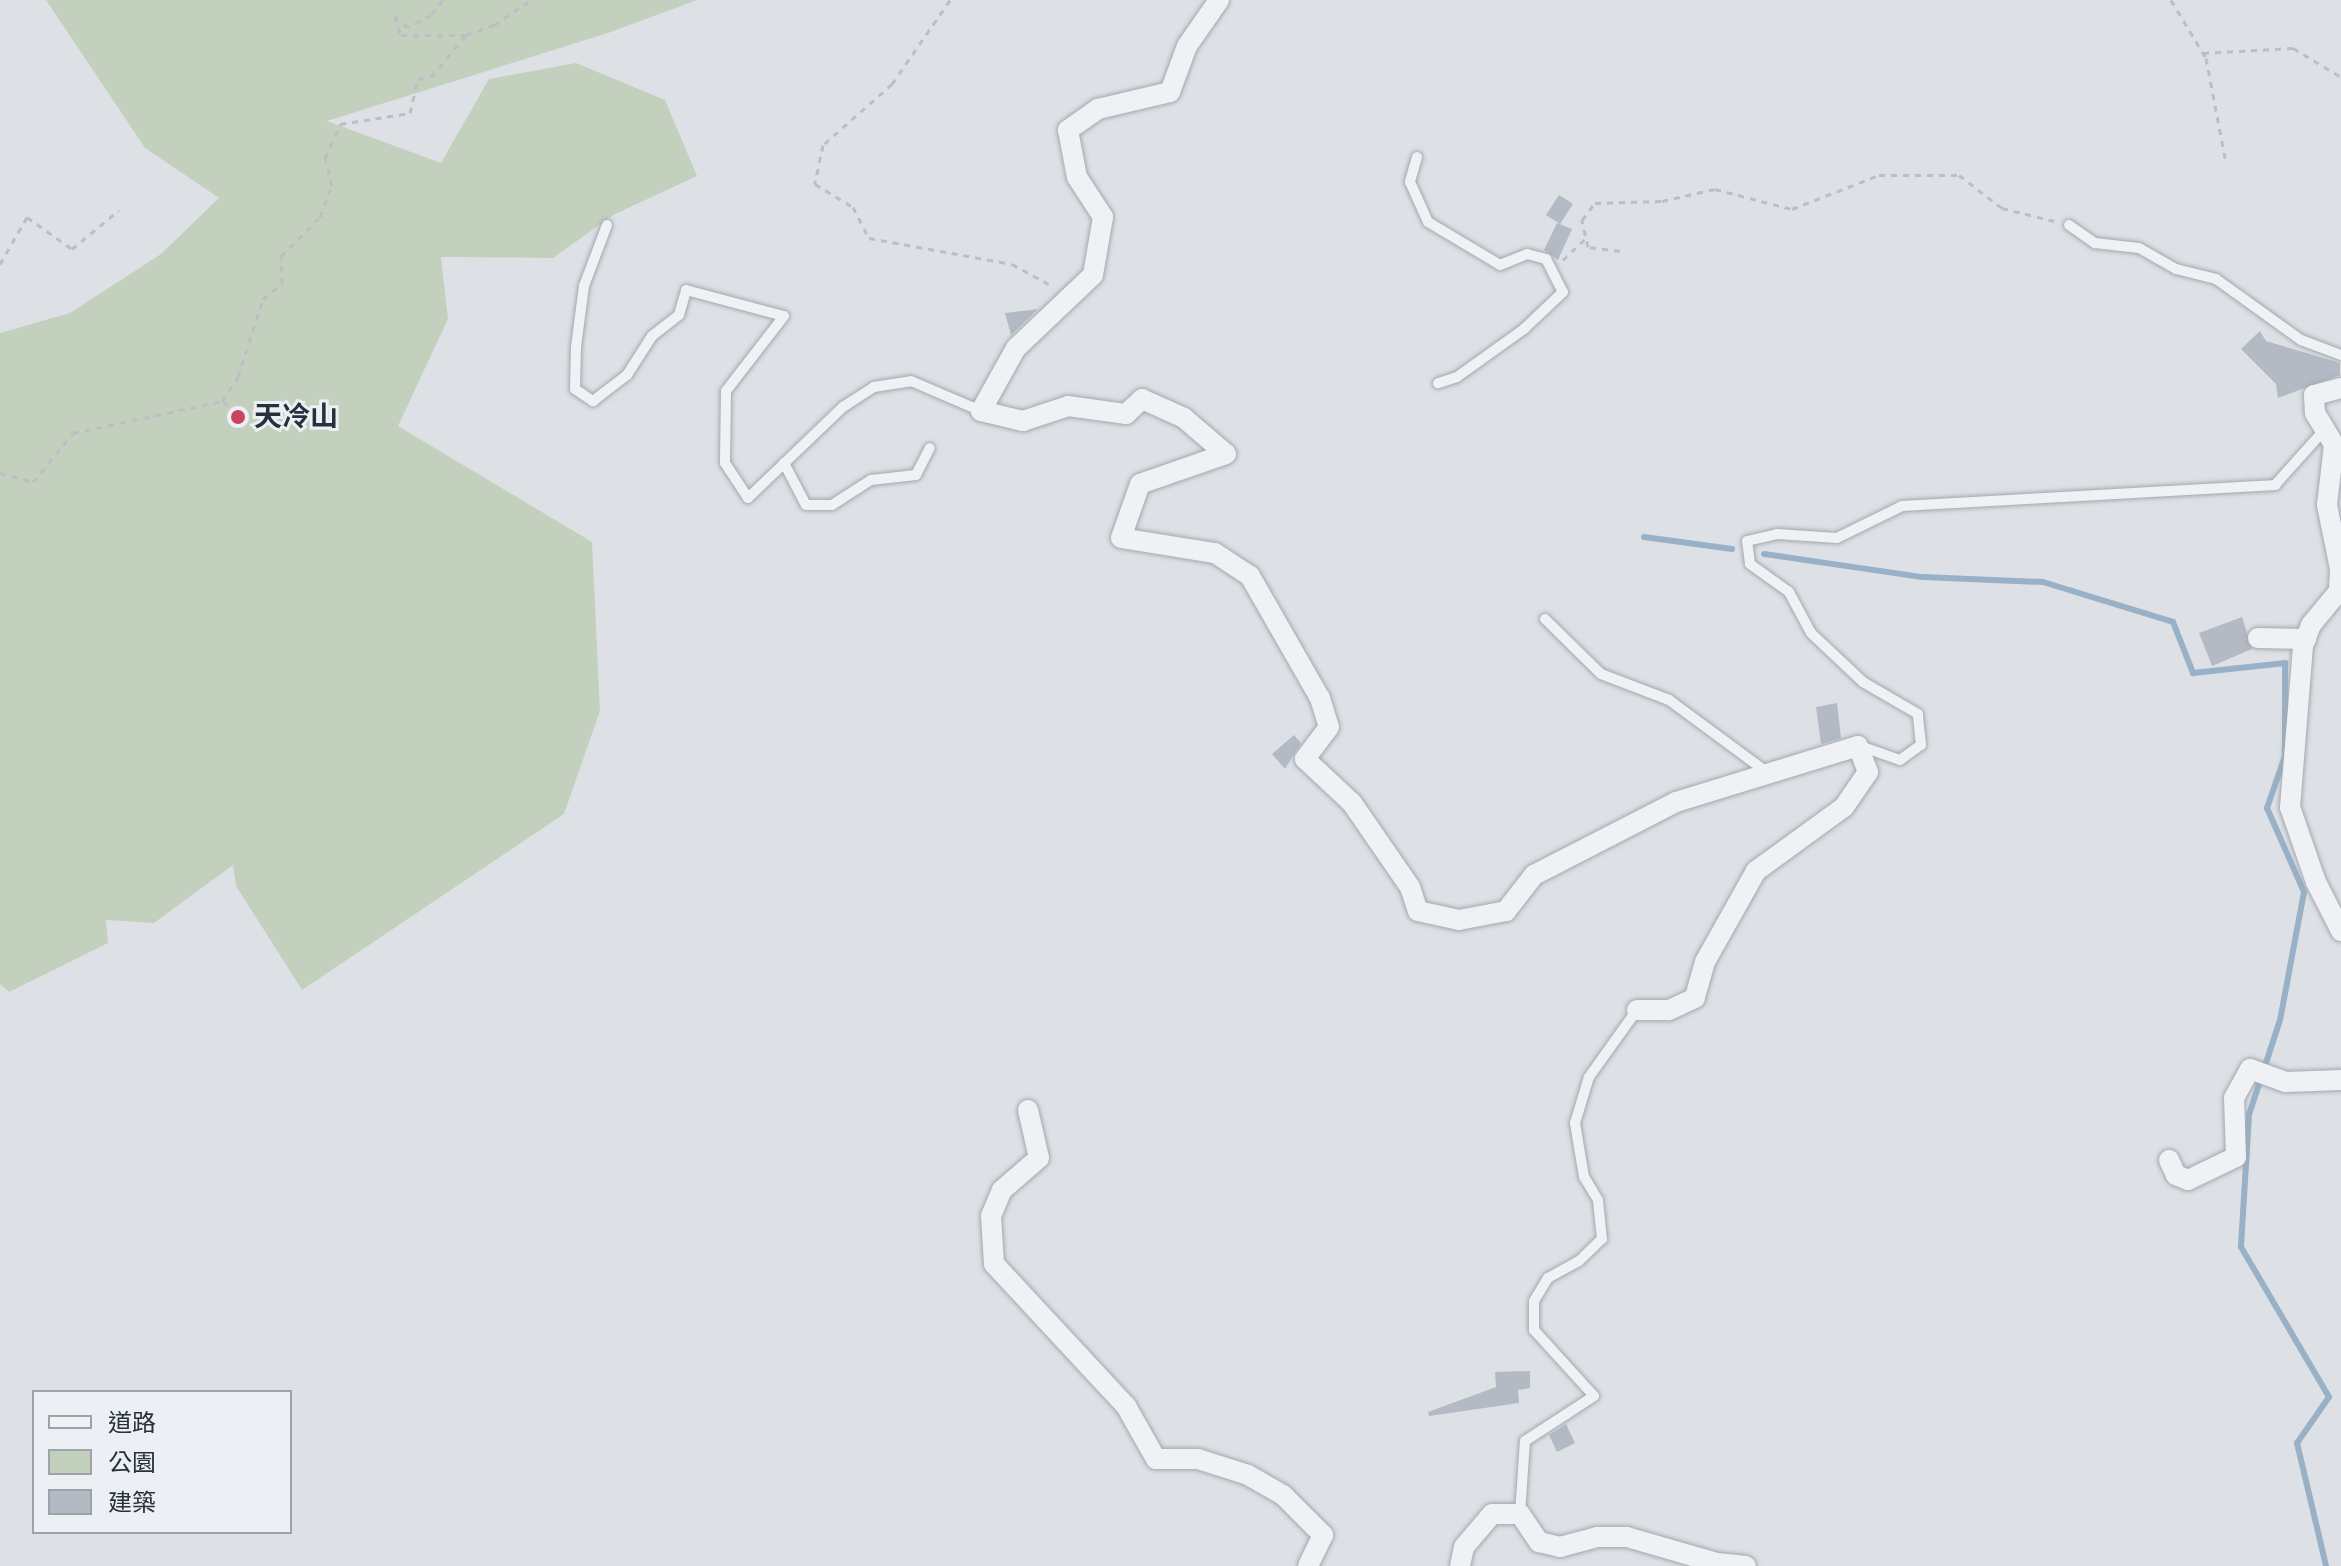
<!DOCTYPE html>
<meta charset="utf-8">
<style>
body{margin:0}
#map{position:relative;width:2341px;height:1566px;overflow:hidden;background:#dde1e6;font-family:"Source Sans 3","Noto Sans TC",sans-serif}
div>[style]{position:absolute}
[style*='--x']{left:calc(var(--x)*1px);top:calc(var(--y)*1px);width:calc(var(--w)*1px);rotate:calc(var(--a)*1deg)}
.green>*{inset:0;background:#c3d0be}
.stream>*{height:6px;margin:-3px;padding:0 3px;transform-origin:3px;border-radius:3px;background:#98b1c6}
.building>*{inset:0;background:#b4bac3}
.path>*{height:3px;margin-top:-1.5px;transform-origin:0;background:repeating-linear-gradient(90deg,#bbbfc5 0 6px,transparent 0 12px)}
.roads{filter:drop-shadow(0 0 2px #a3a8b0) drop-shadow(0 0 2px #a3a8b0)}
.lane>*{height:10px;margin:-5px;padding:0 5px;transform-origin:5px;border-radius:5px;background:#eff1f5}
.street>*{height:20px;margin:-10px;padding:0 10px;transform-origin:10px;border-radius:10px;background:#eff1f5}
.dots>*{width:22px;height:22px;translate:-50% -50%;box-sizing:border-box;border:4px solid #ecf0f4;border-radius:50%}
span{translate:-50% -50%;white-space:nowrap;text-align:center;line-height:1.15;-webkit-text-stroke:6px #ecf0f4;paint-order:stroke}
.poi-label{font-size:28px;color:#27303c;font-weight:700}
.left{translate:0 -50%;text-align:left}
.legend{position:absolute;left:32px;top:1390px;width:260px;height:144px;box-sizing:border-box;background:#ecf0f4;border:2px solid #9da3aa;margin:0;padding:10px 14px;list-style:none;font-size:24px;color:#27303c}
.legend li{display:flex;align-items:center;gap:16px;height:40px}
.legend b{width:40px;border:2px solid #9da3aa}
</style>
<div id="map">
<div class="green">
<i style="clip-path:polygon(46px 0,697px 0,608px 33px,327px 121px,441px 163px,489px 79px,576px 63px,665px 100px,697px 176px,613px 215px,553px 258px,441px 257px,448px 319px,398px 426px,592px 542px,600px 711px,564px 814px,302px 990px,236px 886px,233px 865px,154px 923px,106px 920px,108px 943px,9px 992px,0 984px,0 333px,70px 313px,161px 254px,219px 198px,145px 148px)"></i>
</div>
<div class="stream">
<i style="--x:1644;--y:537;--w:89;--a:7.8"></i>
<i style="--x:1764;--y:554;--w:160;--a:8.3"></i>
<i style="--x:1922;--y:577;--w:121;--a:2.4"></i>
<i style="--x:2043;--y:582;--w:136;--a:17.1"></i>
<i style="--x:2173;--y:622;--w:55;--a:68.6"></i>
<i style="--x:2193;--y:673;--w:93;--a:-6.2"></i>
<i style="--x:2285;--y:663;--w:93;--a:90"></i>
<i style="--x:2285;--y:756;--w:55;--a:109.1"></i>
<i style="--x:2267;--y:808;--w:92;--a:66.2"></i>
<i style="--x:2304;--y:892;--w:130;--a:100.6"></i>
<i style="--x:2280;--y:1020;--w:100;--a:108.1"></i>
<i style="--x:2249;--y:1115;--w:132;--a:93.5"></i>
<i style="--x:2241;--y:1247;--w:174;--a:59.6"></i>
<i style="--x:2329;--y:1397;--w:56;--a:124.8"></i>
<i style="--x:2297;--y:1443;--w:126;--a:76.7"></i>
</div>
<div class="building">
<i style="clip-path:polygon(1559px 195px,1573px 204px,1560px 224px,1546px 215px)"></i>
<i style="clip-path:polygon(1557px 223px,1572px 229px,1558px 260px,1544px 250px)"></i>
<i style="clip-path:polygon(1038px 309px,1011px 335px,1005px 313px)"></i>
<i style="clip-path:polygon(2260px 331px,2266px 341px,2340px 363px,2340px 375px,2278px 398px,2276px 384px,2241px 349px)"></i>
<i style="clip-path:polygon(2242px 617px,2252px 649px,2212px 666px,2199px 633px)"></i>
<i style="clip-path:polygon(1837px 703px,1841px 738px,1821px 744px,1816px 707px)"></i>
<i style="clip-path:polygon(1294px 735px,1301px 743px,1285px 769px,1272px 754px)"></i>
<i style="clip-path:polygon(1530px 1371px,1530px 1388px,1518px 1390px,1519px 1403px,1429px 1416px,1428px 1412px,1496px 1387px,1495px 1372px)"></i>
<i style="clip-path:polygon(1566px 1424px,1575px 1443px,1557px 1452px,1549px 1435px)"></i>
</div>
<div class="path">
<i style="--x:443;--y:0;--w:19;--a:129"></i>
<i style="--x:431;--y:15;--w:26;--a:152"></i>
<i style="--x:408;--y:27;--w:18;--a:-142"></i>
<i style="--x:394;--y:16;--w:20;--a:70"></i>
<i style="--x:401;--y:35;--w:65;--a:0"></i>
<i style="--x:466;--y:35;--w:30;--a:-20"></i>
<i style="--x:494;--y:25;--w:45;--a:-34"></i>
<i style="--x:950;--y:0;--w:102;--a:124.6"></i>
<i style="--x:892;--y:84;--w:92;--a:138.5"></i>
<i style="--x:823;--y:145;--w:40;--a:102"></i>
<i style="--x:815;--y:184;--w:44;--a:31.2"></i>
<i style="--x:853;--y:207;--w:35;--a:63"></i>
<i style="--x:869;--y:238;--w:145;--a:10.3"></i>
<i style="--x:1012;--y:264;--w:48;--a:28.7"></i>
<i style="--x:2171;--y:0;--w:68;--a:58.9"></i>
<i style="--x:2206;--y:58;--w:102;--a:79.2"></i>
<i style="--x:2203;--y:53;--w:90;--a:-3.2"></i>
<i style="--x:2293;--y:48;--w:56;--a:31.1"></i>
<i style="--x:1620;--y:251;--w:32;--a:-173"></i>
<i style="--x:1588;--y:247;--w:28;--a:-103"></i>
<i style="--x:1582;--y:220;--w:21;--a:-53"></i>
<i style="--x:1595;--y:203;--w:67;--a:-1.7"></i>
<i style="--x:1662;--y:201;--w:54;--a:-12.8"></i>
<i style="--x:1715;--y:189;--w:80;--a:14.6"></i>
<i style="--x:1792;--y:209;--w:93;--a:-21.3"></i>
<i style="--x:1879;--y:175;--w:80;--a:0"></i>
<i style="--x:1959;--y:175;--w:54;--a:37.5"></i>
<i style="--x:2002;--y:208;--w:54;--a:14"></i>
<i style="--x:1563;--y:260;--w:32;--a:-44"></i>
<i style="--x:0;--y:264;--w:54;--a:-60.1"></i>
<i style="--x:27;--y:217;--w:55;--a:35.4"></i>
<i style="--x:72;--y:249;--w:61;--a:-39.7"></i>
<i style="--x:238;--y:411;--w:19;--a:-148"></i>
<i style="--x:222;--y:401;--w:29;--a:-56"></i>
<i style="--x:238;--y:377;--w:82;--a:-72.2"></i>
<i style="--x:263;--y:299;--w:25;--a:-40"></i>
<i style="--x:282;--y:283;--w:27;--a:-92"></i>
<i style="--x:281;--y:256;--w:55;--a:-45"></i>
<i style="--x:320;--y:217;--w:33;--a:-69"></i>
<i style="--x:332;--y:186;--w:29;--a:-104"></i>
<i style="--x:325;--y:158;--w:37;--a:-66"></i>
<i style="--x:340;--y:124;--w:71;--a:-8.9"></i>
<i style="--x:410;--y:113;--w:35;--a:-77"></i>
<i style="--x:418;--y:79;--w:13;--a:-9"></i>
<i style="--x:431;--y:77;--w:55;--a:-50.2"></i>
<i style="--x:0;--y:473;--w:34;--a:15"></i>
<i style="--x:33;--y:482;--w:63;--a:-50.8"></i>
<i style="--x:73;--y:433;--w:152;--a:-12.1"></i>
</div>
<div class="roads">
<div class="lane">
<i style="--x:1417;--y:157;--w:26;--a:106"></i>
<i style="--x:1410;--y:182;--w:44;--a:65.8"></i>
<i style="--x:1428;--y:222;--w:84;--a:30.8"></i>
<i style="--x:1500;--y:265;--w:29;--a:-22"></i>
<i style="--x:1527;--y:254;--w:20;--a:15"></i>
<i style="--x:1546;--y:259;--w:37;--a:63"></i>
<i style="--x:1563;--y:292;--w:54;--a:136.5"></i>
<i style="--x:1524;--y:329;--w:82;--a:144.4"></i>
<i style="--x:1457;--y:377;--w:20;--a:162"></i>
<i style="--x:607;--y:225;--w:65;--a:110.7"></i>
<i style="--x:584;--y:286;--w:62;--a:97.5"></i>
<i style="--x:576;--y:347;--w:42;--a:91.4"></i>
<i style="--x:575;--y:389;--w:22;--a:34"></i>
<i style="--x:593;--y:401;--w:43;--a:-37.4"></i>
<i style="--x:627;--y:375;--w:46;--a:-57.3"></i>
<i style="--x:652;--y:336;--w:34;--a:-38"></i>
<i style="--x:679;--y:315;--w:26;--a:-74"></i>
<i style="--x:686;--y:290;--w:101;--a:14.9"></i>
<i style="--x:784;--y:316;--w:95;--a:127.7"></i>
<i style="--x:726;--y:391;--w:72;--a:90.8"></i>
<i style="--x:725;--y:463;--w:42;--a:56.7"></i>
<i style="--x:748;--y:498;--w:132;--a:-43.8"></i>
<i style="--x:843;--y:407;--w:37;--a:-33"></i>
<i style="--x:874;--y:387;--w:37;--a:-9"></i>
<i style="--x:911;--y:381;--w:76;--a:23.2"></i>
<i style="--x:2069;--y:225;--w:32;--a:35"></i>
<i style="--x:2095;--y:243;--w:44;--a:6.5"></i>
<i style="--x:2139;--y:248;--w:43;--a:29.6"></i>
<i style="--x:2176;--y:269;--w:41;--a:14"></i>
<i style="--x:2216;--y:279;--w:105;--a:35.7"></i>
<i style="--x:2301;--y:340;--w:43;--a:20.6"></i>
<i style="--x:784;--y:463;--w:47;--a:62.4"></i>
<i style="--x:806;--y:505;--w:26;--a:0"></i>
<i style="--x:832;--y:505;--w:46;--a:-32.7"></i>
<i style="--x:871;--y:480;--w:45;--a:-6.3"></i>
<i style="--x:916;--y:475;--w:30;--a:-63"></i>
<i style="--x:1545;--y:619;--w:78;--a:44.5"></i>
<i style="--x:1601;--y:674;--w:73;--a:20.9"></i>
<i style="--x:1669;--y:700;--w:123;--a:36.4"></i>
<i style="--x:1860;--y:746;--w:42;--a:19.3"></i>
<i style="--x:1900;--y:760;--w:26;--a:-36"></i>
<i style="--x:1921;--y:745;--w:31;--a:-96"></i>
<i style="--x:1918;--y:714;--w:64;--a:-149.8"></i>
<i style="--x:1863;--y:682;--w:71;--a:-136.7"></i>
<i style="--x:1811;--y:633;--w:47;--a:-118.2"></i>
<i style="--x:1789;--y:592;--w:48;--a:-144.3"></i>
<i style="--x:1750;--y:564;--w:23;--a:-97"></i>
<i style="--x:1747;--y:541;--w:31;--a:-13"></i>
<i style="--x:1777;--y:534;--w:60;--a:3.8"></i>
<i style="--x:1837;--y:538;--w:72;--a:-26.2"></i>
<i style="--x:1902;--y:506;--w:374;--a:-3.2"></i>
<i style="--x:2275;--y:485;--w:75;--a:-48.2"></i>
<i style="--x:1520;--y:1514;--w:73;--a:-86.1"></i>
<i style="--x:1525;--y:1441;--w:82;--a:-33.1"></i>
<i style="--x:1594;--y:1396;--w:89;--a:-132.3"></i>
<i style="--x:1534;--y:1330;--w:29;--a:-90"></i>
<i style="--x:1534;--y:1301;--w:27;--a:-59"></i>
<i style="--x:1548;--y:1278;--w:35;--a:-29"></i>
<i style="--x:1579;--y:1261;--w:32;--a:-44"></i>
<i style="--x:1602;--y:1239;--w:39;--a:-96"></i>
<i style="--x:1598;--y:1200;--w:27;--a:-121"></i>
<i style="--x:1584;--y:1177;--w:55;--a:-99.5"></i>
<i style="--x:1575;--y:1123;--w:48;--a:-73.1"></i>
<i style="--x:1589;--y:1077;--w:82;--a:-54.4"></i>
</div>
<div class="street">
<i style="--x:1219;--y:0;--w:56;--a:124.8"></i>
<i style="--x:1187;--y:46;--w:49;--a:110.3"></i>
<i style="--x:1170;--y:92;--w:74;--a:166.7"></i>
<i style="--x:1098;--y:109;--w:37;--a:145"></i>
<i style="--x:1068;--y:130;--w:48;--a:79.2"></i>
<i style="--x:1077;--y:177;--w:48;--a:57"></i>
<i style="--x:1103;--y:217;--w:59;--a:99.8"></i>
<i style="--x:1093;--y:275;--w:106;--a:136.5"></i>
<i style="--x:1016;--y:348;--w:72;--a:119.1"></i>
<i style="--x:981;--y:411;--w:43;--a:13.4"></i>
<i style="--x:1023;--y:421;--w:47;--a:-18.4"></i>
<i style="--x:1068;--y:406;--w:59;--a:7.9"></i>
<i style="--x:1126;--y:414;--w:22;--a:-43"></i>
<i style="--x:1142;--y:399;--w:46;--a:24.3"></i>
<i style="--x:1184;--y:418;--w:55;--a:40.6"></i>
<i style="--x:1226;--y:454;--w:91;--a:160.8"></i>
<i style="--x:1140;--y:484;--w:57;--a:109.4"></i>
<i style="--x:1121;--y:538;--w:95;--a:9.1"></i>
<i style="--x:1215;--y:553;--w:42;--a:33.3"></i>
<i style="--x:1250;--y:576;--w:141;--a:60.2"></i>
<i style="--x:1320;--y:698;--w:30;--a:73"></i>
<i style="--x:1329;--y:727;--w:40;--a:127"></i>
<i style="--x:1305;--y:759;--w:64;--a:43.1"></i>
<i style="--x:1352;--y:803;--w:102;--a:55.4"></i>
<i style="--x:1410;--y:887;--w:25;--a:72"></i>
<i style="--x:1418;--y:911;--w:42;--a:12.4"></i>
<i style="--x:1459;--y:920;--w:48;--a:-10.8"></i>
<i style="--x:1506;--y:911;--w:46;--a:-52.1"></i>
<i style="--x:1534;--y:875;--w:160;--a:-27.2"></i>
<i style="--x:1676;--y:802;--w:190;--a:-17.1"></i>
<i style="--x:1858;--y:746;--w:28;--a:69"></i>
<i style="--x:1868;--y:772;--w:42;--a:124.4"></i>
<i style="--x:1844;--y:807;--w:109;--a:144"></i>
<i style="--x:1756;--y:871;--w:104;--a:119.3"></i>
<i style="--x:1705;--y:962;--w:37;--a:106"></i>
<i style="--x:1695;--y:998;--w:29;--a:155"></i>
<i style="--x:1669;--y:1010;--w:32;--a:180"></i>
<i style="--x:2341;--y:388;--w:28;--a:165"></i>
<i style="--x:2314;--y:395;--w:18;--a:87"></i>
<i style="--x:2315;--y:413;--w:37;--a:59"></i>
<i style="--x:2334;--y:445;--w:60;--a:96.7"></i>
<i style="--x:2327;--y:505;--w:65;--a:78.5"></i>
<i style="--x:2340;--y:569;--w:22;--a:93"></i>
<i style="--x:2339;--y:591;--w:44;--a:129.5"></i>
<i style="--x:2311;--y:625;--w:22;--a:111"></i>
<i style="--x:2303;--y:646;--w:162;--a:94.6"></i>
<i style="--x:2290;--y:807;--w:79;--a:70.9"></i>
<i style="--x:2316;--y:882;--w:55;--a:63"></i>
<i style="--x:2258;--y:638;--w:48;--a:1.2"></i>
<i style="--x:1028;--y:1110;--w:49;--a:77.1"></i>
<i style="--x:1039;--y:1158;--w:49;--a:139.1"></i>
<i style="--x:1002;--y:1190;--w:28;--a:113"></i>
<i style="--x:991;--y:1216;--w:48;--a:86.4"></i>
<i style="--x:994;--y:1264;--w:194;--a:47.1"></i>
<i style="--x:1126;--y:1406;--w:61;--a:60.5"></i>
<i style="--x:1156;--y:1459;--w:42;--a:0"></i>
<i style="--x:1198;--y:1459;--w:52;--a:17.7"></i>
<i style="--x:1248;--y:1475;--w:40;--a:29.7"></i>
<i style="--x:1283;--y:1495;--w:57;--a:45"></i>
<i style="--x:1323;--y:1535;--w:34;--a:116"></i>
<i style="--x:2169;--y:1160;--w:17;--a:65"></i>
<i style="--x:2176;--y:1175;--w:13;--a:23"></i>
<i style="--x:2188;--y:1180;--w:53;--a:-25.6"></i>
<i style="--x:2236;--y:1157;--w:59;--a:-91.9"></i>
<i style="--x:2234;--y:1098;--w:33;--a:-61"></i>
<i style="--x:2250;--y:1069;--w:38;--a:20"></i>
<i style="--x:2286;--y:1082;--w:55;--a:-2.1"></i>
<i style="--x:1460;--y:1566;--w:19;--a:-78"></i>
<i style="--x:1464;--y:1547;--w:43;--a:-49.7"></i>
<i style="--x:1492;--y:1514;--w:28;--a:0"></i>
<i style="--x:1520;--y:1514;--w:34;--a:56"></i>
<i style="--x:1539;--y:1542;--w:22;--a:13"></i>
<i style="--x:1560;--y:1547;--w:38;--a:-15"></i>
<i style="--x:1597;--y:1537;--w:30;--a:0"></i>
<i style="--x:1627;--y:1537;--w:94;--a:16.1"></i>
<i style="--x:1717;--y:1563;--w:29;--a:6"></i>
</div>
</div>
<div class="dots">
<i style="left:238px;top:417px;background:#c9445e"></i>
</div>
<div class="poi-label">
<span class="left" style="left:254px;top:417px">天冷山</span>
</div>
<ul class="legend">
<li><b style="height:10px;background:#eff1f5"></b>道路</li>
<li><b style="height:22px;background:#c3d0be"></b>公園</li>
<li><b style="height:22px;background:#b4bac3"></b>建築</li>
</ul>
</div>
